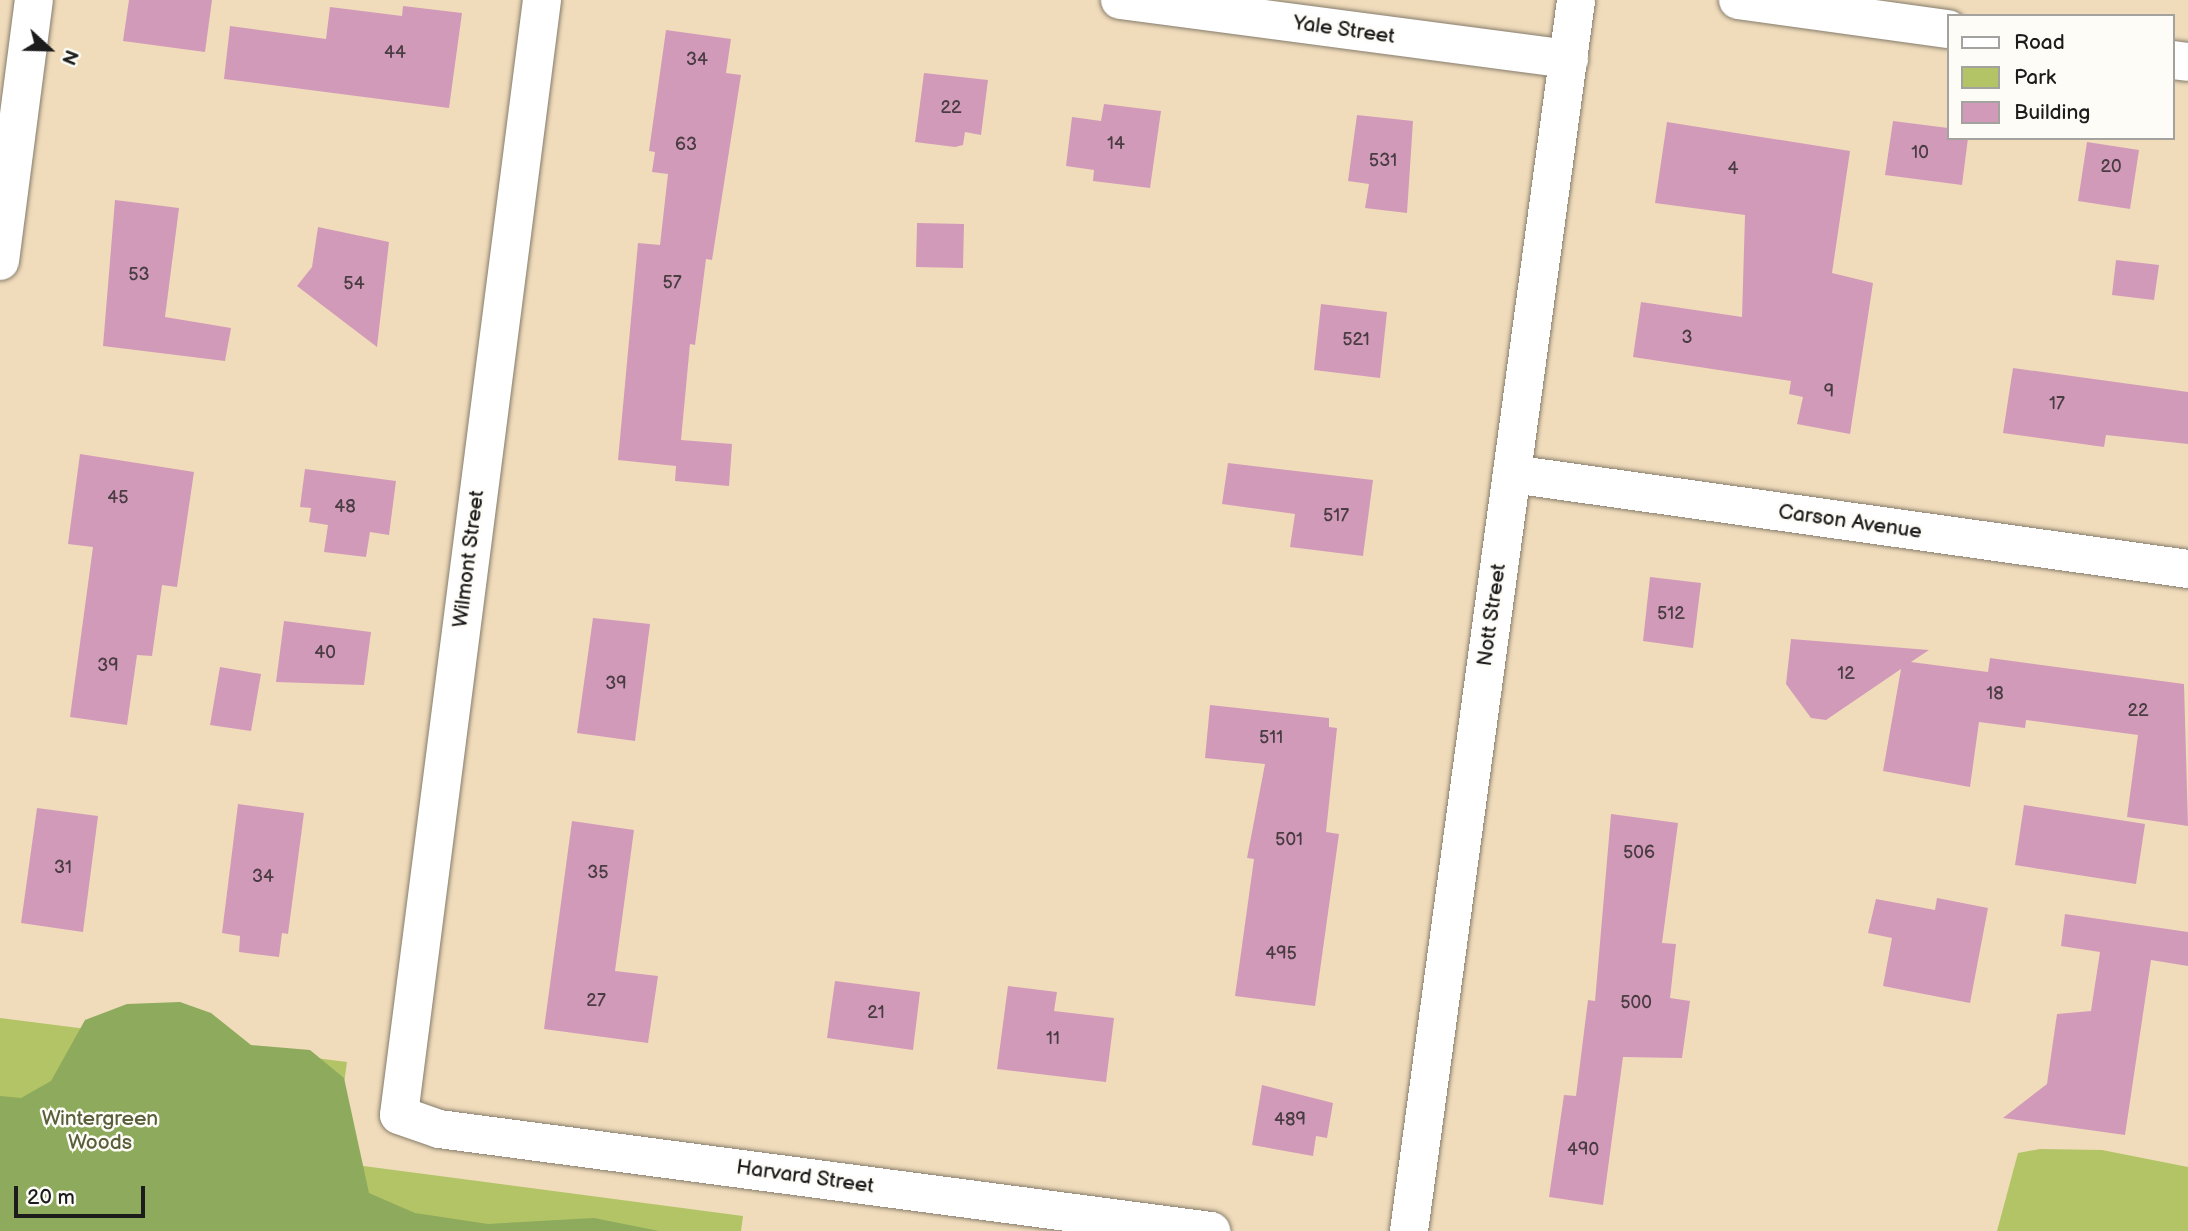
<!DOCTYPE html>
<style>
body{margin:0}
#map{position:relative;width:2188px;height:1231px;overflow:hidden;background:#f0dcbb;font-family:"Balsamiq Sans",sans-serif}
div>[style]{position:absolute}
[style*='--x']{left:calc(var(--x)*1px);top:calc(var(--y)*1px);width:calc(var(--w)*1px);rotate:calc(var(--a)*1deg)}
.green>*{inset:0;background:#b3c467}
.forest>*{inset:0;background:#8eaa5c}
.building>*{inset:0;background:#d29ab9}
.roads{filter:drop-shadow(0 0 2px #867c6c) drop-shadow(0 0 2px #867c6c)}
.minor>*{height:38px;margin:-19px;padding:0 19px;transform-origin:19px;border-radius:19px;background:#fff}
.tertiary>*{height:38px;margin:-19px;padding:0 19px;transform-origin:19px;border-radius:19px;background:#fff}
span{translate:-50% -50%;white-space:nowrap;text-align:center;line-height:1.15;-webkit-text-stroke:5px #fdfcf7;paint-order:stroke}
.number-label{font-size:18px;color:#4a3c43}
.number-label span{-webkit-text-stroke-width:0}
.street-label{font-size:21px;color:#1c1c1c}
.park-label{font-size:21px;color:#585f3a}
.legend{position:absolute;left:1947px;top:14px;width:228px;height:126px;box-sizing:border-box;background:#fdfcf7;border:2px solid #a3a29f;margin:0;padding:9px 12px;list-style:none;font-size:21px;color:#1c1c1c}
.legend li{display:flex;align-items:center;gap:14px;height:35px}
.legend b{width:35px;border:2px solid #a3a29f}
.north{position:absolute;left:14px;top:14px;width:70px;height:70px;-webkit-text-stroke:5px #fdfcf7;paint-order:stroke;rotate:112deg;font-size:19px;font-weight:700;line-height:28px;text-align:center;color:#1c1c1c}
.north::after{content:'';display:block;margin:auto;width:24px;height:32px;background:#1c1c1c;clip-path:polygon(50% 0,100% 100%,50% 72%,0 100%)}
.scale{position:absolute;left:14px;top:1186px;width:131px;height:32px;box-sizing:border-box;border:4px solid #1c1c1c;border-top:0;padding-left:9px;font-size:21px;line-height:24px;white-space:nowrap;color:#1c1c1c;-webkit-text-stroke:5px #fdfcf7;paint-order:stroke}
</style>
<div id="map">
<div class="green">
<i style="clip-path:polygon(0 1018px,347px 1062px,333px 1162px,743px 1216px,741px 1231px,0 1231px)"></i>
<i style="clip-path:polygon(2040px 1149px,2102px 1150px,2188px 1167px,2188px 1231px,1997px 1231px,2018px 1153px)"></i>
</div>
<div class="forest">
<i style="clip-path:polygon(180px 1002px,211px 1013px,251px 1045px,310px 1050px,344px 1078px,369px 1193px,415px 1213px,488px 1224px,594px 1218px,659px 1231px,0 1231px,0 1096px,21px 1098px,51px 1081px,85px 1020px,127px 1004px)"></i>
</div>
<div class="building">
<i style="clip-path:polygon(129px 0,212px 0,205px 52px,123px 41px)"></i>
<i style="clip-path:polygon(403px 6px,462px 13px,449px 108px,224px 79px,230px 26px,326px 39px,330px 7px,402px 16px)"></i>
<i style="clip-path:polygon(666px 30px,731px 39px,726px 73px,741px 75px,712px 260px,706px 259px,695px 345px,690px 344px,681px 440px,732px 444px,729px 486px,675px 481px,676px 466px,618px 460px,638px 243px,660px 245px,668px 174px,652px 172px,655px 152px,649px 151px)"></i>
<i style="clip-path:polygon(924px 73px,988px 80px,981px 135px,965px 132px,963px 145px,955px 147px,915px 142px)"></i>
<i style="clip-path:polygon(1104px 104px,1161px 111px,1150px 188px,1093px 181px,1094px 170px,1066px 166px,1072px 117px,1101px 121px)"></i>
<i style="clip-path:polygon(1357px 115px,1413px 121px,1407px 213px,1365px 208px,1369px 184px,1348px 181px)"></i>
<i style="clip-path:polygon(1893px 121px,1948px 128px,1948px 138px,1968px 138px,1962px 185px,1885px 175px)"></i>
<i style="clip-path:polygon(1667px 122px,1850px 151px,1832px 273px,1873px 283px,1850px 434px,1797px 424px,1803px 397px,1789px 394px,1791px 381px,1633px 357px,1641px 302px,1742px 317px,1745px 215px,1655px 203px)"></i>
<i style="clip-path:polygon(2087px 142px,2139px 150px,2130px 209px,2078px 201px)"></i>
<i style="clip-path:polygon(115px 200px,179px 208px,165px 317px,231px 328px,225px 361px,103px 346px)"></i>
<i style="clip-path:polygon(917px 223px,964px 224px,963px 268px,916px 267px)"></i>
<i style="clip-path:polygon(318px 227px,389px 242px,377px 347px,297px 286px,312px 267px)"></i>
<i style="clip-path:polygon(2116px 260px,2159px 265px,2154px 300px,2112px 295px)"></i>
<i style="clip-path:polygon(1321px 304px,1387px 312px,1380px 378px,1314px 370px)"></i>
<i style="clip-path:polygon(2013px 368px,2188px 392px,2188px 444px,2106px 435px,2104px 447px,2003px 433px)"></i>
<i style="clip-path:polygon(80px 454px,194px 472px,177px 587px,162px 585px,152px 656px,137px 655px,127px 725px,70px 717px,93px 547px,68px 544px)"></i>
<i style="clip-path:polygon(1228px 463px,1373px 480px,1363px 556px,1290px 547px,1295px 514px,1222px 504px)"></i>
<i style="clip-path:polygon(305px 469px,396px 481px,389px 535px,370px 532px,366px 557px,324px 552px,328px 525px,309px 522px,311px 508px,300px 507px)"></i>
<i style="clip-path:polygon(1650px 577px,1701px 583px,1693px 648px,1643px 641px)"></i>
<i style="clip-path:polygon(593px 618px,650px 624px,635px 741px,577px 733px)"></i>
<i style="clip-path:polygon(284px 621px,371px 632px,364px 685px,276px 682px)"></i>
<i style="clip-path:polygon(1791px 639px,1929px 650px,1911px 662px,1988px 672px,1990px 658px,2184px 684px,2188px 826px,2127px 817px,2138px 735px,2026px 720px,2025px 728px,1979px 722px,1970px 787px,1883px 771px,1901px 669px,1826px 720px,1811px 718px,1786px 684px)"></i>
<i style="clip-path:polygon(220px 667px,261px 674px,251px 731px,210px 725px)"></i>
<i style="clip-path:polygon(1210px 705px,1329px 718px,1329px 727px,1337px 728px,1326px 832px,1339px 834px,1315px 1006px,1235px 996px,1254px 859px,1247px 858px,1265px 764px,1205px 758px)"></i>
<i style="clip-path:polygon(238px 804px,304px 813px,288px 934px,282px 933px,279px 957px,239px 952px,240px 936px,222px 933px)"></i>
<i style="clip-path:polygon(2024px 805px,2145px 824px,2136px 884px,2015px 865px)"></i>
<i style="clip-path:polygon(37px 808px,98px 816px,83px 932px,21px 923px)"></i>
<i style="clip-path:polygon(1611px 814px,1678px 823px,1662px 943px,1676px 944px,1670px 998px,1690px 1001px,1682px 1058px,1623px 1057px,1603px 1205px,1549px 1197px,1564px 1095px,1576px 1096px,1588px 1000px,1595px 1001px)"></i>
<i style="clip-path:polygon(572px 821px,634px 830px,615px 971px,658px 976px,648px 1043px,544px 1029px)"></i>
<i style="clip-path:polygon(1937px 898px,1988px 908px,1970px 1003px,1883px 986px,1892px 938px,1868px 933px,1876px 899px,1935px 910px)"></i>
<i style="clip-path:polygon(2065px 914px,2188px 932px,2188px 966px,2151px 960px,2125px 1135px,2003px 1118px,2047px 1084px,2057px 1014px,2091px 1011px,2100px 952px,2061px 946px)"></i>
<i style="clip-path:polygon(835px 981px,920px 992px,913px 1050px,827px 1038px)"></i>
<i style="clip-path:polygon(1008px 986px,1057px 992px,1054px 1011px,1114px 1018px,1106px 1082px,997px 1069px)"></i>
<i style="clip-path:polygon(1262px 1085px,1333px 1103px,1327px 1138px,1316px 1136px,1313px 1156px,1252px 1145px)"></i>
</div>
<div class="roads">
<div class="minor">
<i style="--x:542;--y:0;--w:1124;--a:97.31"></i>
<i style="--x:399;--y:1115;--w:42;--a:19.3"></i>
<i style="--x:439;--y:1129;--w:779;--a:7.53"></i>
<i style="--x:1120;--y:0;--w:453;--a:7.5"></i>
<i style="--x:1738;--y:0;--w:212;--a:7.9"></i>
<i style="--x:2172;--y:60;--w:16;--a:7"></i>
<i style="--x:0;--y:261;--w:263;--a:-82.6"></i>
<i style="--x:1512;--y:474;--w:683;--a:8"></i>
</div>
<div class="tertiary">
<i style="--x:1409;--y:1231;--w:1242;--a:-82.27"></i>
</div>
</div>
<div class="number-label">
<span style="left:395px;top:53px">44</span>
<span style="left:697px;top:60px">34</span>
<span style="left:951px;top:108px">22</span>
<span style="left:1116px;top:144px">14</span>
<span style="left:686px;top:145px">63</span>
<span style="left:1920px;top:153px">10</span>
<span style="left:1383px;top:161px">531</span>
<span style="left:2111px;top:167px">20</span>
<span style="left:1733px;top:169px">4</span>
<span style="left:139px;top:275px">53</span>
<span style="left:672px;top:283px">57</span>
<span style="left:354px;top:284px">54</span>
<span style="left:1687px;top:338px">3</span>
<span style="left:1356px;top:340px">521</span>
<span style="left:1829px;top:392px">9</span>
<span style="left:2057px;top:404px">17</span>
<span style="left:118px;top:498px">45</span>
<span style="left:345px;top:507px">48</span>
<span style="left:1336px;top:516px">517</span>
<span style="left:1671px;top:614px">512</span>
<span style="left:325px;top:653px">40</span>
<span style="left:108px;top:666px">39</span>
<span style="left:1846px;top:674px">12</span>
<span style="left:616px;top:684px">39</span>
<span style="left:1995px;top:694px">18</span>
<span style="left:2138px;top:711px">22</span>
<span style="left:1271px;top:738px">511</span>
<span style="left:1289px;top:840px">501</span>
<span style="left:1639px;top:853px">506</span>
<span style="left:63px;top:868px">31</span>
<span style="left:598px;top:873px">35</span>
<span style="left:263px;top:877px">34</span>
<span style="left:1281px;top:954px">495</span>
<span style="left:596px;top:1001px">27</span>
<span style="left:1636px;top:1003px">500</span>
<span style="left:876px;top:1013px">21</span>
<span style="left:1053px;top:1039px">11</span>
<span style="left:1290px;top:1120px">489</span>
<span style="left:1583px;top:1150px">490</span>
</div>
<div class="street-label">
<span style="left:1344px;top:30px;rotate:8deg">Yale Street</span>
<span style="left:1850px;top:522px;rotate:8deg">Carson Avenue</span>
<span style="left:469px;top:559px;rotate:-83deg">Wilmont Street</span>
<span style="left:1492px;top:615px;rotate:-82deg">Nott Street</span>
<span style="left:805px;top:1177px;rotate:8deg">Harvard Street</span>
</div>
<div class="park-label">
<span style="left:100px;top:1131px">Wintergreen<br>Woods</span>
</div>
<ul class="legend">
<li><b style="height:9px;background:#fff"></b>Road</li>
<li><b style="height:19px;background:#b3c467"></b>Park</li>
<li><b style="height:19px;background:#d29ab9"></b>Building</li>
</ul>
<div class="north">N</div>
<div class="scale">20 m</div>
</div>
